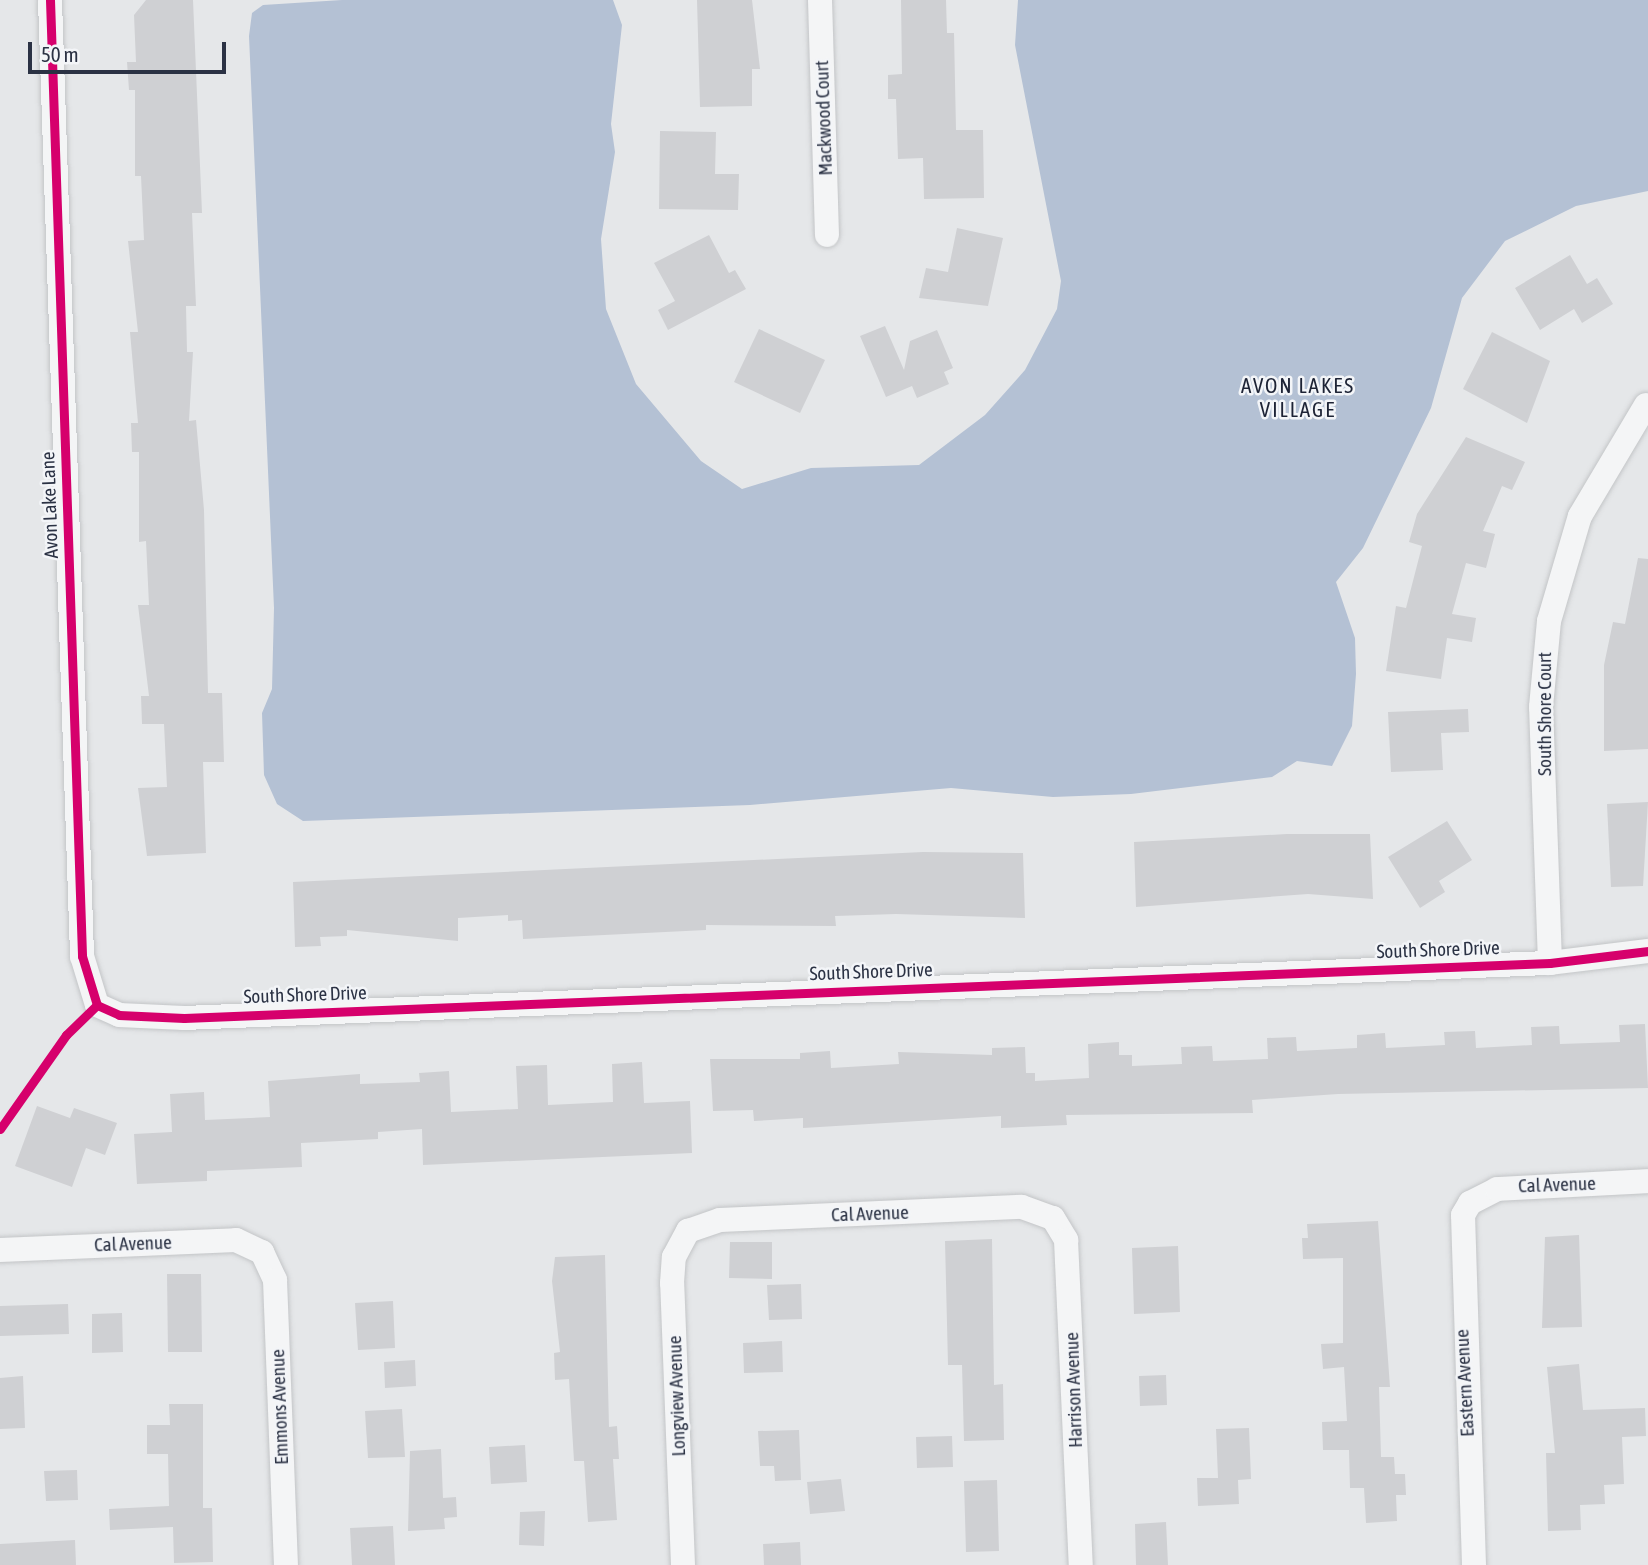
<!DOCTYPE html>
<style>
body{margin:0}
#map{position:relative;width:1648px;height:1565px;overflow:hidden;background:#e5e7e9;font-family:"Asap Condensed",sans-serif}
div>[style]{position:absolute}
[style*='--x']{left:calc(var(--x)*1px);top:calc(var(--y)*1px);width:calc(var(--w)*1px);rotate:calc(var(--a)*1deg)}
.water>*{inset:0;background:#b4c1d4}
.building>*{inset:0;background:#cfd0d3}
.roads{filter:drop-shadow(0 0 2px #c3c5c7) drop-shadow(0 0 2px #c3c5c7)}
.street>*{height:24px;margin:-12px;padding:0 12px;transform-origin:12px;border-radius:12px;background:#f4f5f6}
.cycleway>*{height:9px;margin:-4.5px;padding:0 4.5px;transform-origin:4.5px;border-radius:4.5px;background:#d6006c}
span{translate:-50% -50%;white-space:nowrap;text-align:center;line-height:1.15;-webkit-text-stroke:5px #f3f5f8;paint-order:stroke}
.street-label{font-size:19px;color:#2b3244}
.neighbourhood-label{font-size:21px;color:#1d2335;letter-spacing:2px}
.scale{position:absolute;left:28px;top:42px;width:198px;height:32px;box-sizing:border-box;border:4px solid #2b3244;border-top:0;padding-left:9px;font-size:21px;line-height:24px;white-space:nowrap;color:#2b3244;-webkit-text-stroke:5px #f3f5f8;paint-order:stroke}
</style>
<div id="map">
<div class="water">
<i style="clip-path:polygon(342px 0,613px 0,622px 25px,611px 124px,615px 152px,601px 239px,606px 309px,636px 384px,701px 461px,742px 489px,811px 468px,919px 465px,985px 415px,1025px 370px,1057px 309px,1061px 281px,1015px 45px,1018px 0,1648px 0,1648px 191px,1576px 206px,1505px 241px,1462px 298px,1431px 408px,1363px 548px,1336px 582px,1355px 638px,1356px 674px,1352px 726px,1332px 766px,1297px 761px,1272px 777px,1131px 794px,1053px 797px,951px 788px,750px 805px,303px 821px,277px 804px,264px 775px,262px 713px,272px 689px,274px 608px,249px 36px,252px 13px,263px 5px)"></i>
</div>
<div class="building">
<i style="clip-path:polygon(146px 0,193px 0,202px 213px,192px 213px,196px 306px,186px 306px,187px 352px,193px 352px,189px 421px,196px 420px,204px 510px,208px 693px,222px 693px,224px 762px,203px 762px,206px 853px,147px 856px,138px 788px,167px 787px,164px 724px,142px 724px,141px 696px,149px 696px,138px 605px,149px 605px,146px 541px,139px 542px,139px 452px,132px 452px,131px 423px,138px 423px,130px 332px,138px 332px,128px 241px,144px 240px,141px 176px,135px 176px,135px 90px,129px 90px,127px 62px,136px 62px,134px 15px)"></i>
<i style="clip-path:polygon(697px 0,752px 0,760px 69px,752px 69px,752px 106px,700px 107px)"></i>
<i style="clip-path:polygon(901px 0,946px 0,947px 33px,954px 33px,956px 130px,983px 130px,984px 198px,924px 199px,923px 158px,898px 159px,896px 99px,888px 99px,888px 75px,902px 74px)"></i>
<i style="clip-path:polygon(660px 131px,716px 132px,715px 174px,739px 174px,738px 210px,659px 209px)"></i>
<i style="clip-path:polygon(957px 228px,1003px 238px,988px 306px,919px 298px,926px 268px,948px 272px)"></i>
<i style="clip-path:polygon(709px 235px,729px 273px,735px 270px,746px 289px,668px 330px,658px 310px,675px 301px,654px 263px)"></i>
<i style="clip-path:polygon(1570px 255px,1587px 284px,1597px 278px,1613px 304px,1582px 323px,1574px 309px,1540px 330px,1515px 288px)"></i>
<i style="clip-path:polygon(885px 326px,904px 370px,910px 341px,937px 330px,953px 368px,944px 372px,949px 384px,917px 398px,912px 386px,886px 397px,860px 336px)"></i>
<i style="clip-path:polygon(759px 329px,825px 360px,800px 413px,734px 382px)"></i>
<i style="clip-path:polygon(1492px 332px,1550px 361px,1527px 423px,1463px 389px)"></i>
<i style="clip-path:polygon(1466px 437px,1525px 462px,1512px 490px,1502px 486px,1483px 531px,1495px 534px,1486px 568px,1466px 563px,1452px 614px,1476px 618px,1472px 642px,1447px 638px,1441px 679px,1386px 671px,1396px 606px,1406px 608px,1422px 546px,1409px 542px,1417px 514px)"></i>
<i style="clip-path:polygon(1638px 558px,1648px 559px,1648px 749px,1604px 751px,1604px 665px,1613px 622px,1625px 624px)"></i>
<i style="clip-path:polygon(1468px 709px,1469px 732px,1441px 733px,1443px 770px,1391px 772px,1388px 712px)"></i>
<i style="clip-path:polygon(1648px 802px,1643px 886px,1611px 887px,1607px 804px)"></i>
<i style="clip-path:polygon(1447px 821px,1472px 860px,1439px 881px,1445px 892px,1420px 908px,1388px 857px)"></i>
<i style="clip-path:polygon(1287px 834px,1370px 834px,1373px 899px,1308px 894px,1136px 907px,1134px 842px)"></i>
<i style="clip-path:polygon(923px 852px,1023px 853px,1025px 918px,896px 914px,835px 916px,836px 926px,706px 925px,706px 930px,523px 939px,522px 920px,508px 921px,508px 915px,458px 918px,458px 941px,347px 930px,347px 936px,320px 937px,321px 946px,295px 947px,293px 882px)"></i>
<i style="clip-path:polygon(1645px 1024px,1648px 1088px,1338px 1094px,1252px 1100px,1253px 1113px,1066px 1115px,1067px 1125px,1001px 1128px,1001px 1116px,803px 1128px,803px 1118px,754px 1121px,753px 1110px,713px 1111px,710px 1059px,800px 1059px,800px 1053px,830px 1051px,831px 1068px,899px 1064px,898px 1052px,992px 1055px,992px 1048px,1025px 1047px,1026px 1073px,1035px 1073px,1035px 1081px,1089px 1078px,1088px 1044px,1119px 1042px,1119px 1055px,1132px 1055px,1132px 1066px,1182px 1064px,1181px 1047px,1212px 1046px,1213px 1061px,1268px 1059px,1267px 1038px,1296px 1037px,1297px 1051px,1357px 1048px,1357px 1035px,1385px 1033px,1386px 1048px,1445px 1045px,1444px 1032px,1475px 1031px,1476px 1048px,1532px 1045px,1531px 1027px,1559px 1026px,1560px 1044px,1620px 1042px,1619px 1025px)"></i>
<i style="clip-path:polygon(642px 1062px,644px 1103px,690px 1101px,692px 1153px,423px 1165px,422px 1129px,378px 1132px,378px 1139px,301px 1143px,302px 1167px,207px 1171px,207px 1181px,137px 1184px,134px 1134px,172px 1132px,170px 1094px,204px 1092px,205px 1120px,270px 1117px,268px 1081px,360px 1074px,360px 1084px,420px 1082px,419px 1073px,449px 1071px,451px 1112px,518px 1109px,516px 1066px,547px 1065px,548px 1105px,613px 1102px,612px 1064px)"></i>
<i style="clip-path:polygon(37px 1106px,70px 1118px,74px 1108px,117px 1123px,105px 1155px,86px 1148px,72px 1187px,15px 1166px)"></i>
<i style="clip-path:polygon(1378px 1221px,1390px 1387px,1379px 1387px,1381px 1457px,1394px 1457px,1395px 1474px,1405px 1474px,1406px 1495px,1396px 1495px,1397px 1521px,1366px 1523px,1364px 1488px,1350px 1488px,1349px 1450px,1323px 1450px,1322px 1422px,1347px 1421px,1344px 1367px,1323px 1369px,1321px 1344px,1343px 1343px,1343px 1258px,1303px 1259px,1302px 1238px,1308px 1238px,1307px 1224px)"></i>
<i style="clip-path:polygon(1579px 1235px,1582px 1327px,1542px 1328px,1545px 1237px)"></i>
<i style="clip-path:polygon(992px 1239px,994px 1385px,1003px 1384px,1004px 1440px,964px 1441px,962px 1365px,948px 1365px,945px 1241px)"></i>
<i style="clip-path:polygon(730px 1242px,772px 1242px,772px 1279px,729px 1278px)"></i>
<i style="clip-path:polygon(1178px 1246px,1180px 1312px,1134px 1314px,1132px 1248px)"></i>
<i style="clip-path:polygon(605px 1255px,609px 1427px,617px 1426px,619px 1459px,613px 1459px,617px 1520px,588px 1522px,584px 1461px,574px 1461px,569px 1379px,555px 1380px,554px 1353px,560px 1352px,552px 1281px,555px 1257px)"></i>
<i style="clip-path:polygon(167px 1274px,201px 1274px,202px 1352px,168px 1352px)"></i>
<i style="clip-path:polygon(801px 1284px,802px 1319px,769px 1320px,767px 1285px)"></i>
<i style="clip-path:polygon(393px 1301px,395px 1348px,358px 1350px,355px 1303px)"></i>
<i style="clip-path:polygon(68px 1304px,69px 1334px,0 1336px,0 1306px)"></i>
<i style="clip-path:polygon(122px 1313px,123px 1352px,92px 1353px,92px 1314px)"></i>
<i style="clip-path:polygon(782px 1341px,783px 1372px,744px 1373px,743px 1343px)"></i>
<i style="clip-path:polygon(415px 1360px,416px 1386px,385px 1388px,384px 1362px)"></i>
<i style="clip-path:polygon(1579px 1364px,1583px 1410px,1645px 1408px,1646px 1436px,1622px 1437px,1624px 1484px,1604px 1485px,1605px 1504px,1580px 1505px,1581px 1530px,1548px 1531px,1546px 1453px,1555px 1453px,1547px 1367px)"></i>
<i style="clip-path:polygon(1166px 1375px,1167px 1405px,1140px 1406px,1139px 1376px)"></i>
<i style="clip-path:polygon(23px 1376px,25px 1428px,0 1429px,0 1378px)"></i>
<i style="clip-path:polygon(169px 1404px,203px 1404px,203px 1508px,212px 1508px,213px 1562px,174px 1563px,173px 1527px,110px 1530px,109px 1509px,169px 1506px,168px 1454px,147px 1454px,147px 1425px,170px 1425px)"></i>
<i style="clip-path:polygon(402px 1409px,405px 1457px,368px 1458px,365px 1411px)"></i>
<i style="clip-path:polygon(1249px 1428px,1251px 1479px,1238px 1480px,1239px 1504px,1198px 1506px,1197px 1478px,1218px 1478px,1216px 1429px)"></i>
<i style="clip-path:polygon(799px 1430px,801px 1480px,775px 1481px,774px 1466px,760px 1466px,758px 1431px)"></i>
<i style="clip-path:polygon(952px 1436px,953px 1467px,917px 1468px,916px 1437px)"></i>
<i style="clip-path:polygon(525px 1445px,527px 1482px,491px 1484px,489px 1447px)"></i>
<i style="clip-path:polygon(441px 1449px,443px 1498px,456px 1497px,457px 1517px,444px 1518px,445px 1529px,408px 1531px,410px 1451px)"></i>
<i style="clip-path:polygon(77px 1470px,78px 1500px,46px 1501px,44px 1471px)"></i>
<i style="clip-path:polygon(841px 1479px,845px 1511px,810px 1514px,807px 1482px)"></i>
<i style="clip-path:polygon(997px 1480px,999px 1551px,966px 1552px,964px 1481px)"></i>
<i style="clip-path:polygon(545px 1511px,544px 1546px,519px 1545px,520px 1512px)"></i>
<i style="clip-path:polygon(1166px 1522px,1168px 1565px,1136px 1565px,1135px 1524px)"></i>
<i style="clip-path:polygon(393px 1526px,395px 1565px,352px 1565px,350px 1528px)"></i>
<i style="clip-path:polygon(75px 1540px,76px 1565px,0 1565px,0 1544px)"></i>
<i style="clip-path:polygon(800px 1542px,801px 1565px,764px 1565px,763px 1544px)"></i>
</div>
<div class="roads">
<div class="street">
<i style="--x:50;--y:0;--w:957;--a:88.08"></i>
<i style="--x:82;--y:956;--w:51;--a:73"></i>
<i style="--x:97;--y:1005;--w:24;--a:24"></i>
<i style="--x:119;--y:1015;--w:65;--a:2.6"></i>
<i style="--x:184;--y:1018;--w:1367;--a:-2.31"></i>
<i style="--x:1550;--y:963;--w:99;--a:-7"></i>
<i style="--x:820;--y:0;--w:235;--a:88.3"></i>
<i style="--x:1550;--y:963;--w:256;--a:-92"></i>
<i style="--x:1541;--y:707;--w:86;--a:-84.7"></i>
<i style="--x:1549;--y:621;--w:109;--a:-73.6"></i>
<i style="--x:1580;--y:516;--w:129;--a:-59.3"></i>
<i style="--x:0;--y:1250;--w:236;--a:-2.4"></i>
<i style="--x:236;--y:1240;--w:29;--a:25"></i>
<i style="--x:262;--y:1252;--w:31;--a:65"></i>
<i style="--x:275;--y:1280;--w:285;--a:87.8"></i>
<i style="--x:683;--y:1565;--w:282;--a:-92.2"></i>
<i style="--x:672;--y:1283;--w:26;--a:-86"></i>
<i style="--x:674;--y:1257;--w:30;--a:-62"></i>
<i style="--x:688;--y:1231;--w:34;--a:-19"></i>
<i style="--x:720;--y:1220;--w:302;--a:-2.5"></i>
<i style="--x:1022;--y:1207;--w:33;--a:20"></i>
<i style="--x:1053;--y:1218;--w:26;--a:59"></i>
<i style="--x:1066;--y:1240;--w:325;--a:87.4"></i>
<i style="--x:1474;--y:1565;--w:350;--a:-91.8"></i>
<i style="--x:1463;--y:1215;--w:14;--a:-60"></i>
<i style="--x:1470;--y:1203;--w:30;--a:-27"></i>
<i style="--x:1497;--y:1189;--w:151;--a:-3"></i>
</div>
</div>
<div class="cycleway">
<i style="--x:50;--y:0;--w:957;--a:88.08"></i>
<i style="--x:82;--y:956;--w:51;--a:73"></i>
<i style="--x:97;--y:1005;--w:24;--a:24"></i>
<i style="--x:119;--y:1015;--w:65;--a:2.6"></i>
<i style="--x:184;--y:1018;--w:1367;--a:-2.31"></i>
<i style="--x:1550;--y:963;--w:99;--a:-7"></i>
<i style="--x:0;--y:1129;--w:115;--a:-54.9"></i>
<i style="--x:66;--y:1035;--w:43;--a:-44.1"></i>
</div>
<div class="street-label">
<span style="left:824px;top:118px;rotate:-92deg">Mackwood Court</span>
<span style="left:50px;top:505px;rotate:-92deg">Avon Lake Lane</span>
<span style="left:1545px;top:714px;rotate:-90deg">South Shore Court</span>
<span style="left:1438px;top:950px;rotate:-2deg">South Shore Drive</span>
<span style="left:871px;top:972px;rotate:-2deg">South Shore Drive</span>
<span style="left:305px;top:995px;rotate:-2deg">South Shore Drive</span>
<span style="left:1557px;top:1185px;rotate:-2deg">Cal Avenue</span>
<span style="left:870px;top:1214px;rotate:-2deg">Cal Avenue</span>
<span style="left:133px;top:1244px;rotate:-2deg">Cal Avenue</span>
<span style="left:1465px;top:1383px;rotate:-93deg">Eastern Avenue</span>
<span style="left:1074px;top:1390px;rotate:-92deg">Harrison Avenue</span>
<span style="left:677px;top:1396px;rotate:-92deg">Longview Avenue</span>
<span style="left:280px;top:1407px;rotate:-92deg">Emmons Avenue</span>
</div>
<div class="neighbourhood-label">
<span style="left:1298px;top:397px">AVON LAKES<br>VILLAGE</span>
</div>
<div class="scale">50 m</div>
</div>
